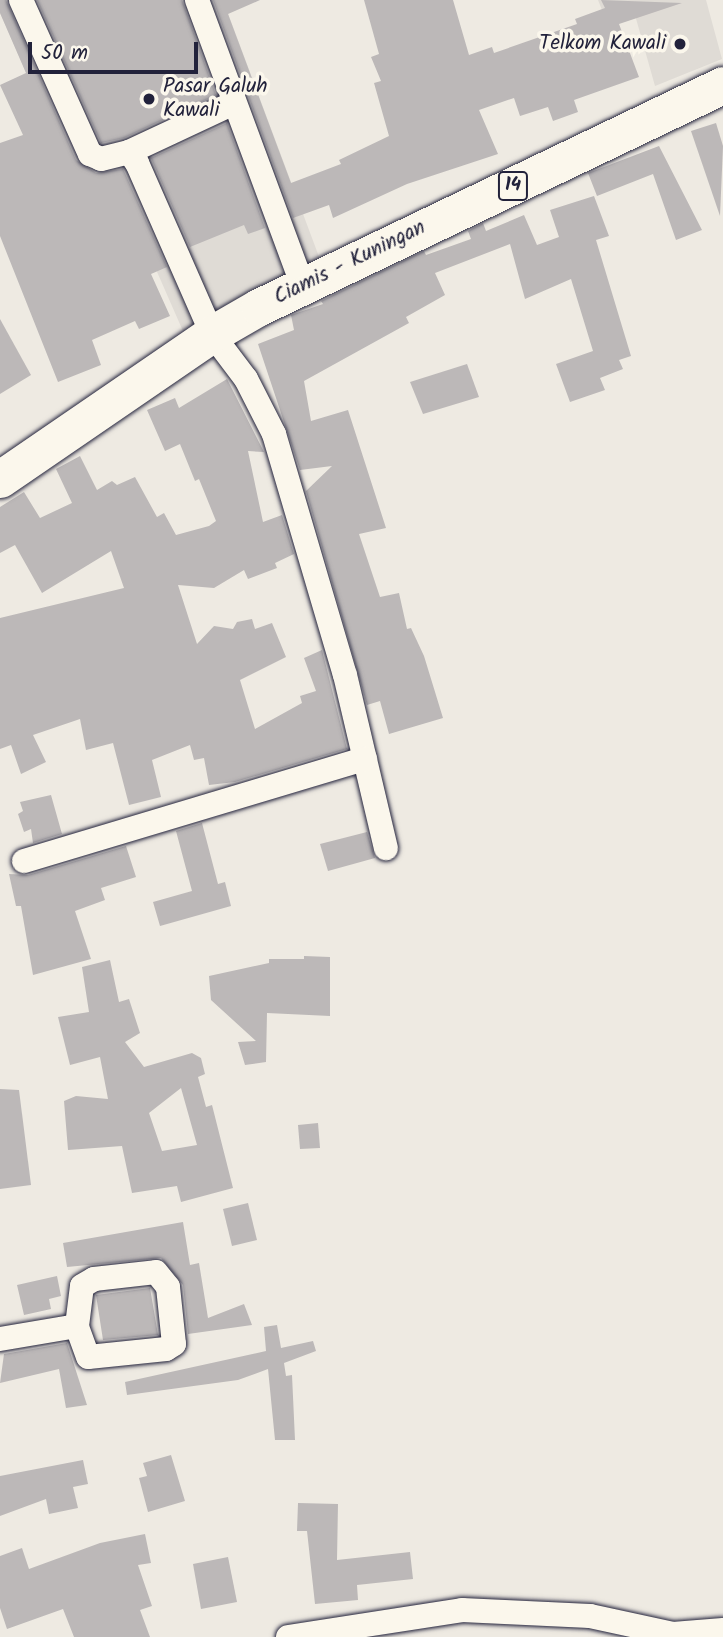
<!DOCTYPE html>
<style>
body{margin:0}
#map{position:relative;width:723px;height:1637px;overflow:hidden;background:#eeeae2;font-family:Kalam,sans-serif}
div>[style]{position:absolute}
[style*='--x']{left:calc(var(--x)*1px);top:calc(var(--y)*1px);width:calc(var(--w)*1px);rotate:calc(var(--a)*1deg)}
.built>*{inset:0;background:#dfdbd5}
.building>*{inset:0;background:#bcb8b8}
.roads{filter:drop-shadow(0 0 2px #22223b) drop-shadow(0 0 2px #22223b)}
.minor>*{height:24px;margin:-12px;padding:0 12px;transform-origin:12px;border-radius:12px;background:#fbf7ec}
.highway>*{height:37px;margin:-18.5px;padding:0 18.5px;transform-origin:18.5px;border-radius:18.5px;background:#fbf7ec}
.dots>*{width:19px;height:19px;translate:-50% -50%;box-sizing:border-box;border:4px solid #fbf7ec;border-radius:50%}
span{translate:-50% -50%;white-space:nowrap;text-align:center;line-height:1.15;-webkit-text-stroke:7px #fbf7ec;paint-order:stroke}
.shield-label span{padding:2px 5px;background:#fbf7ec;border:2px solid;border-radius:5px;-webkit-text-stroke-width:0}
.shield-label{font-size:19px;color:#22223b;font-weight:700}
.poi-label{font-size:21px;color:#22223b}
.right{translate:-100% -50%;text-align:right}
.left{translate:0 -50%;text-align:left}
.street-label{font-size:21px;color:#22223b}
.scale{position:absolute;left:28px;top:42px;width:170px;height:32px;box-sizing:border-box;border:4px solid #22223b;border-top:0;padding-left:9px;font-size:21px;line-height:24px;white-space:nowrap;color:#22223b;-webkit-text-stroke:5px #fbf7ec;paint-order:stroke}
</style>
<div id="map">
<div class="built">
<i style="clip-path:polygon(0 0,223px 0,321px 262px,186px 338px,119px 185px,79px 193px,0 13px)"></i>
<i style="clip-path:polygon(598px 0,706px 0,722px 59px,655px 86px,635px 15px,608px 25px)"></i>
</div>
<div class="building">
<i style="clip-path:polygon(0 0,6px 0,76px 160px,96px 173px,123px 169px,167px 267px,151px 274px,170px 316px,139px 329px,135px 321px,92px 340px,101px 365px,58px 382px,0 236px,0 143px,23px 135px,0 85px,26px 73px,0 13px)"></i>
<i style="clip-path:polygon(37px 0,182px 0,216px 95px,124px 138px,101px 143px)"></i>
<i style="clip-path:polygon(213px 0,260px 0,228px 14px,291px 183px,341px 164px,339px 160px,389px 136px,374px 83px,381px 81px,371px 57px,379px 54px,364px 0,453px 0,469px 55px,492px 47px,494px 53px,577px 24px,575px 19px,605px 8px,601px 0,682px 3px,619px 24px,639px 77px,574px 100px,578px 112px,553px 121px,548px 107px,520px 116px,514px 98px,479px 110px,498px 154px,407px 184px,333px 218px,329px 205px,293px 218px)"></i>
<i style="clip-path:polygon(227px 123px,265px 228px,248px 234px,244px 225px,190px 247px,151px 158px)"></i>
<i style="clip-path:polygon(716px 123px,723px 146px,720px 216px,691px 131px)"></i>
<i style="clip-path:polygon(659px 146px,702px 230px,676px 240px,653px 174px,597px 196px,588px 173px)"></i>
<i style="clip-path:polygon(594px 196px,609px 236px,596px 240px,631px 356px,619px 360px,623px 369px,600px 378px,605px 390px,570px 402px,556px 364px,593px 351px,571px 279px,525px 299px,510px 244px,435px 273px,445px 295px,406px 317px,409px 323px,304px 381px,311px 421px,348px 410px,386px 528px,359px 534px,380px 597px,399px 593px,407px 629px,411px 628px,424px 656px,443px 718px,389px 734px,380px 701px,367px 705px,306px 491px,332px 466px,300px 470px,258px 344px,294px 330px,291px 315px,323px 304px,321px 301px,424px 251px,426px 255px,471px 239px,468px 231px,483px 223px,486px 231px,524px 215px,537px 245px,559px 237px,550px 210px)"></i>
<i style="clip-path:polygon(0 319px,31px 375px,0 394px)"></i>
<i style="clip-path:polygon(467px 364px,479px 397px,423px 414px,410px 382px)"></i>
<i style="clip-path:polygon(227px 379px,264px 452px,248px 451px,263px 522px,282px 515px,294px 554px,275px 563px,277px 568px,248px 579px,244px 570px,214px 588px,178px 585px,197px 644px,214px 626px,233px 629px,237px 622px,252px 619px,255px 629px,272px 623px,286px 657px,240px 680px,255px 729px,302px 703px,300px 696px,316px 691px,304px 658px,322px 650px,347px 749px,235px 782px,209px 785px,204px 758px,194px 760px,190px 745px,152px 760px,161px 797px,129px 805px,113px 743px,86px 750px,80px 719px,33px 735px,46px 762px,21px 774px,11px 745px,0 749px,0 618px,124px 588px,111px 551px,42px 593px,15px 545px,0 553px,0 507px,24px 492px,40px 518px,72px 503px,56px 469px,80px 456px,97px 490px,112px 481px,117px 485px,135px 477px,157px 517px,164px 513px,176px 535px,209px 526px,216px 521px,199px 479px,195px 481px,180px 444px,165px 451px,147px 410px,175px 398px,179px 408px)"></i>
<i style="clip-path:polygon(51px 795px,62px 834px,33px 843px,31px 829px,24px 832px,18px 814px,23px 811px,20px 802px)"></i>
<i style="clip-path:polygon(202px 823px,218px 884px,225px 882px,231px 906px,160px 926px,153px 902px,192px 891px,176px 831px)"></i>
<i style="clip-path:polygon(367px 832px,375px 858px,328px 871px,320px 844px)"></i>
<i style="clip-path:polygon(126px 846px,136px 877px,101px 888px,105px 900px,75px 911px,91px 959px,33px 975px,21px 906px,16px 906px,9px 874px,28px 875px)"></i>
<i style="clip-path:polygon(304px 956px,330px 957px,330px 1016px,267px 1013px,266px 1062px,245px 1065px,238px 1042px,256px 1041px,211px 1000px,209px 976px,269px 963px,269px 959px,304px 959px)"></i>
<i style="clip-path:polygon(evenodd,110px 960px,119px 1002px,129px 999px,140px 1033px,125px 1042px,144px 1067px,192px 1053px,201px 1058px,205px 1074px,198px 1077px,206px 1107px,212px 1105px,233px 1188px,181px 1202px,177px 1186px,132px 1193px,122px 1146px,68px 1150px,64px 1101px,76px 1096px,108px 1099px,100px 1057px,70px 1065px,58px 1017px,89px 1012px,82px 967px,110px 960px,181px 1088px,197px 1145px,162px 1151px,149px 1113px,181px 1088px)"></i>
<i style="clip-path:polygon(0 1089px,19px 1090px,31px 1185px,0 1189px)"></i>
<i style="clip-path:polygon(318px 1123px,320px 1148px,300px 1149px,298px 1125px)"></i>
<i style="clip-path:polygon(248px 1203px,257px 1240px,232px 1246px,223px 1209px)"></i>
<i style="clip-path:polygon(183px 1222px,190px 1265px,199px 1263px,208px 1318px,244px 1304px,252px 1325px,188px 1334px,183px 1285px,161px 1258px,67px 1267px,63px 1243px)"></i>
<i style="clip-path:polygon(57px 1276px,61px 1296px,49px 1299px,51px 1309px,24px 1315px,17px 1285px)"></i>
<i style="clip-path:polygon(150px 1288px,158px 1335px,103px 1340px,96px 1295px)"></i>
<i style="clip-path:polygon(277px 1325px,281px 1348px,313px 1341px,316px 1351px,284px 1363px,286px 1376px,292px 1375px,295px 1440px,275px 1440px,268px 1369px,238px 1380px,127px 1395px,125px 1382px,266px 1351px,264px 1327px)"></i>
<i style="clip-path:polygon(67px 1343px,87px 1405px,66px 1408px,59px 1369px,0 1383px,4px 1354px)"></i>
<i style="clip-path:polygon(171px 1455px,185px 1501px,148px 1512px,139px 1478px,147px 1476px,143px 1463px)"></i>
<i style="clip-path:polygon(83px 1460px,88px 1484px,73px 1487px,78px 1508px,49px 1514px,46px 1499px,0 1516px,0 1476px)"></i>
<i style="clip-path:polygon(298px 1503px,338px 1504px,337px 1560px,410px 1552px,413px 1579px,357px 1585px,358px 1600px,315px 1604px,307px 1531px,297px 1531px)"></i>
<i style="clip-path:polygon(145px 1534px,151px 1563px,138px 1565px,152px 1606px,140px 1610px,150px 1637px,74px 1637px,63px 1609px,7px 1629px,0 1608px,0 1556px,22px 1548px,29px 1569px,100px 1543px)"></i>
<i style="clip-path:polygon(228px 1557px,237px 1602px,201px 1609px,193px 1564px)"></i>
</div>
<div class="roads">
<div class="minor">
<i style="--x:21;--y:0;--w:169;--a:65.9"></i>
<i style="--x:90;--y:154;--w:12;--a:24"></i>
<i style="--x:101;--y:159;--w:29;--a:-14"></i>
<i style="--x:129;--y:152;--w:14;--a:54"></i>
<i style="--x:137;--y:163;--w:187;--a:66.3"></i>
<i style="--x:212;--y:334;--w:56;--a:52.9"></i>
<i style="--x:246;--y:379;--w:62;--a:63"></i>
<i style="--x:274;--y:434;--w:251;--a:73.6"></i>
<i style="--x:345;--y:675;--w:178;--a:76.7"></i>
<i style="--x:197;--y:0;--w:303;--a:69.7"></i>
<i style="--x:129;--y:152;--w:116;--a:-25"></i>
<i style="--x:24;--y:861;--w:356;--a:-16.7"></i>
<i style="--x:156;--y:1272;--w:19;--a:51"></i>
<i style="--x:168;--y:1287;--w:57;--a:84"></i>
<i style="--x:174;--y:1344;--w:9;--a:148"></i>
<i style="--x:166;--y:1349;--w:78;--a:174.1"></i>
<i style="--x:88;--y:1357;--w:33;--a:-110"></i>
<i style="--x:77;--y:1326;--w:40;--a:-82.9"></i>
<i style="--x:82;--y:1286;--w:14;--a:-30"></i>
<i style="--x:94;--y:1279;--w:62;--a:-6.4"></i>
<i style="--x:0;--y:1339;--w:78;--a:-9.6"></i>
<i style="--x:288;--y:1637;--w:176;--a:-8.8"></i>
<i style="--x:462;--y:1610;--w:128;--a:2.7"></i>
<i style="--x:590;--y:1616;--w:85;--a:12.2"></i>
<i style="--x:673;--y:1634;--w:50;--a:-4.6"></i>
</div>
<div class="highway">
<i style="--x:0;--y:479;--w:257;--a:-34.4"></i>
<i style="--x:212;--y:334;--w:54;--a:-29.9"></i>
<i style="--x:259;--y:307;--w:514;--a:-25.57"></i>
</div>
</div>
<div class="dots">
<i style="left:680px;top:44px;background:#22223b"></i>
<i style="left:149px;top:99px;background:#22223b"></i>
</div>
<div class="shield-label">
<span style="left:513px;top:186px">14</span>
</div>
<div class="poi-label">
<span class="right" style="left:666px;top:44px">Telkom Kawali</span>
<span class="left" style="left:163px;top:99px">Pasar Galuh<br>Kawali</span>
</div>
<div class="street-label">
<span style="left:350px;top:263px;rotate:-26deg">Ciamis - Kuningan</span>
</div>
<div class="scale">50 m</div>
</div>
